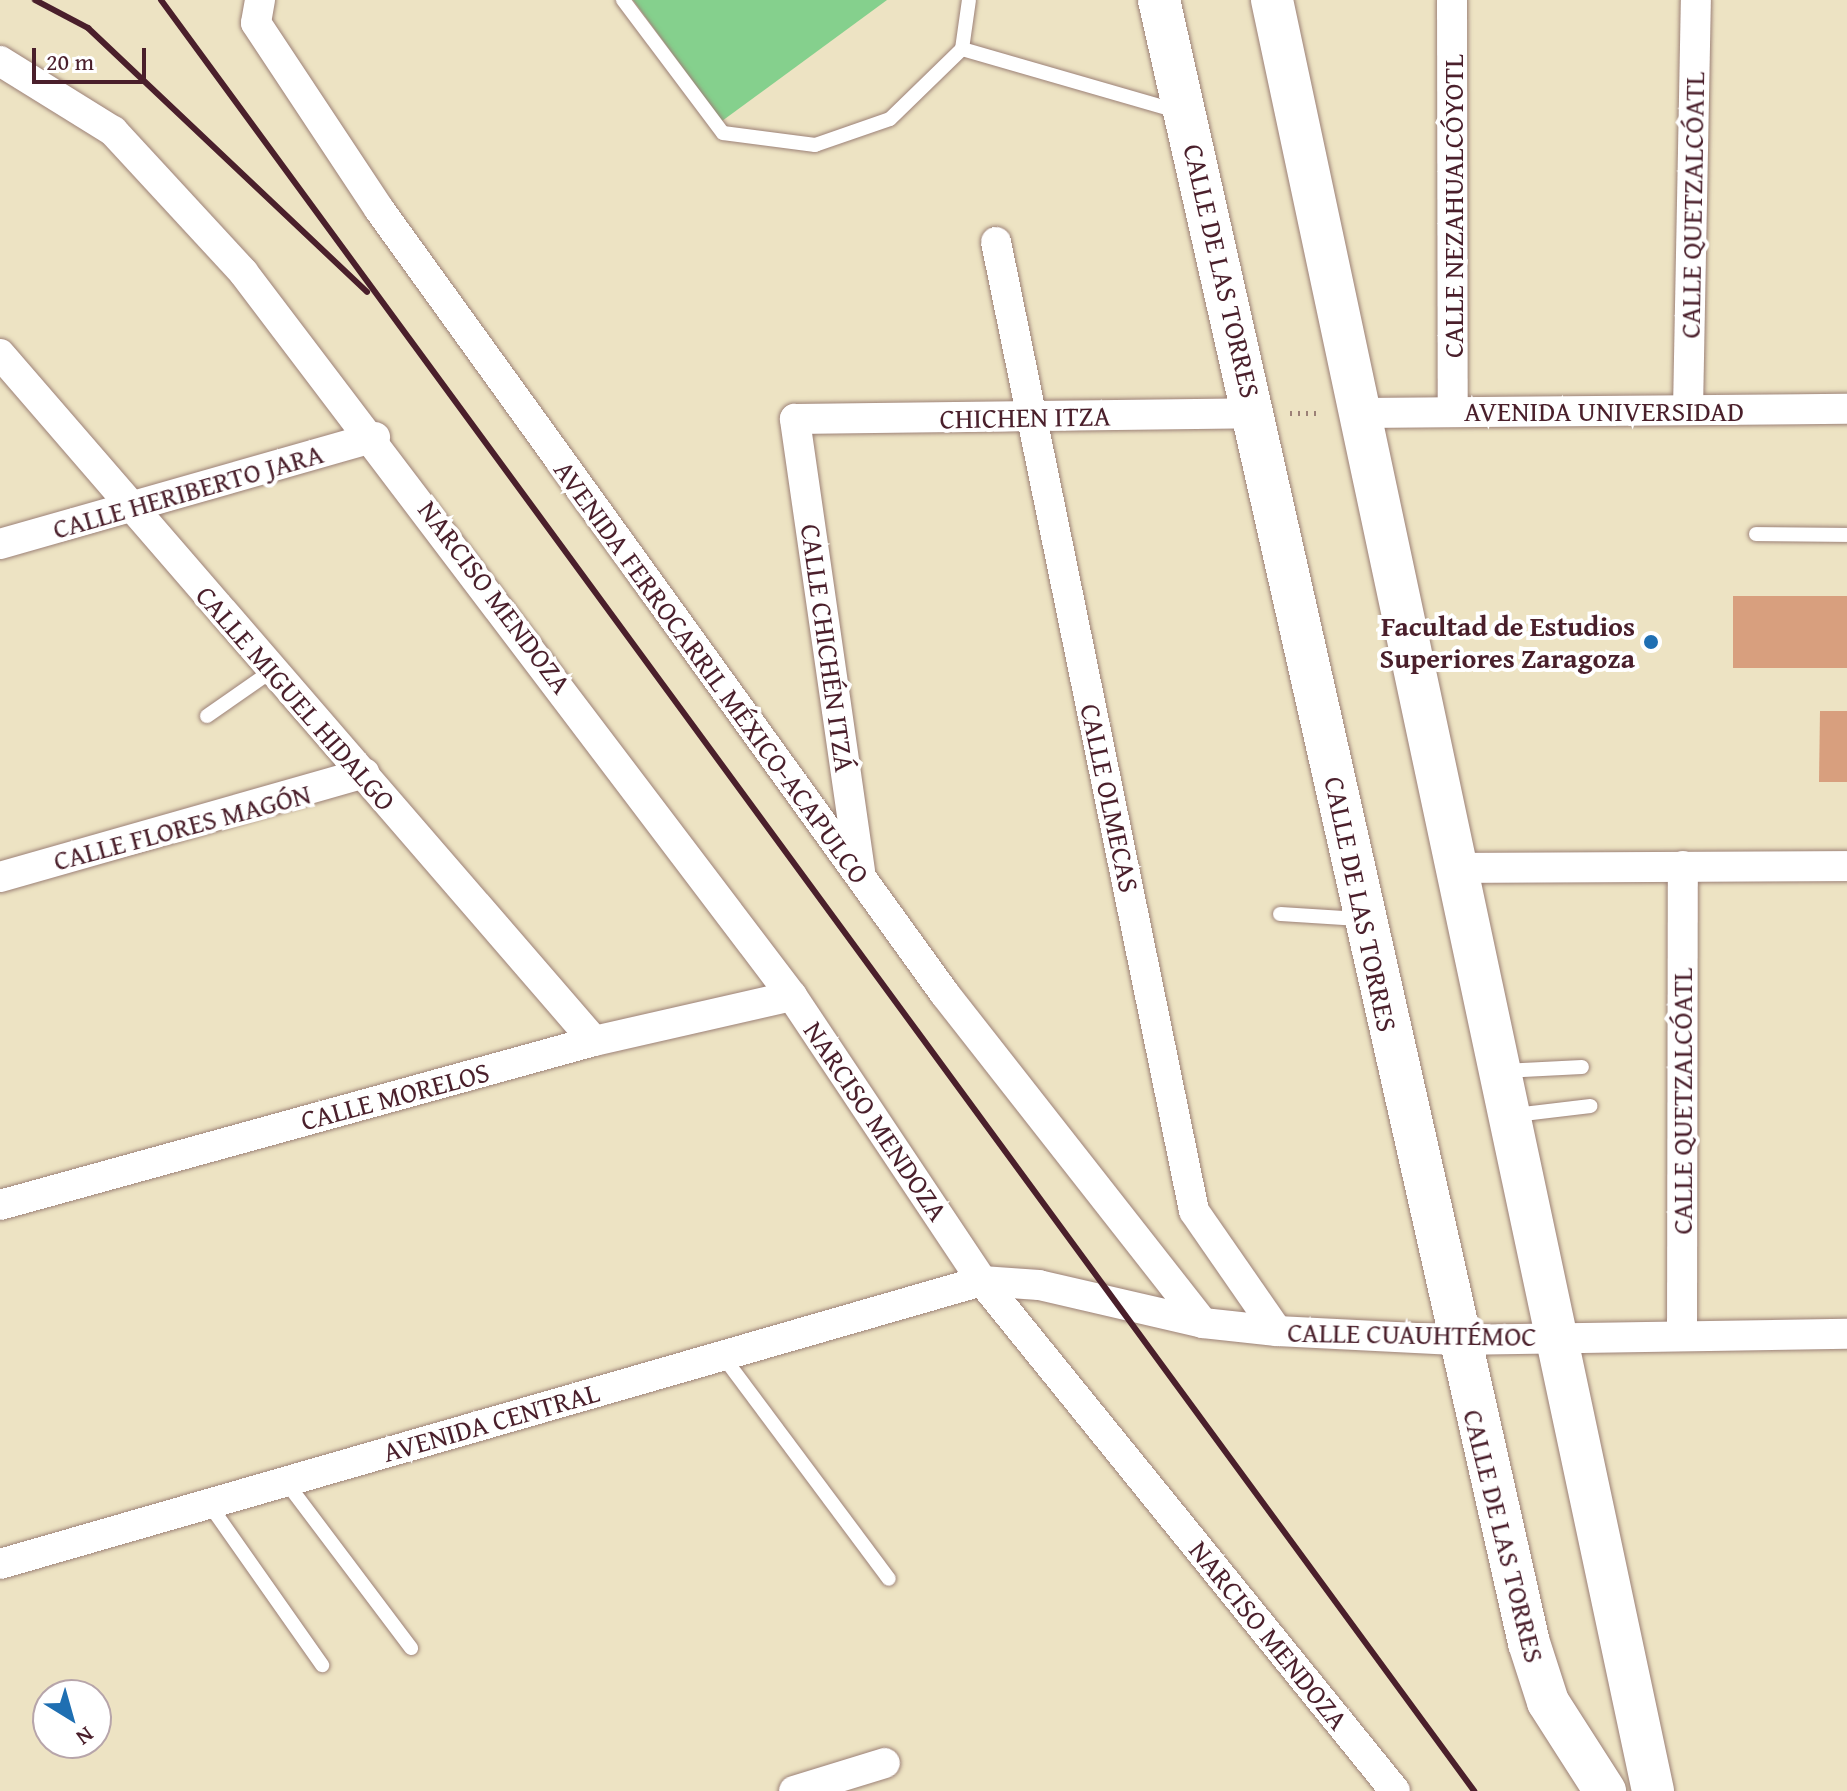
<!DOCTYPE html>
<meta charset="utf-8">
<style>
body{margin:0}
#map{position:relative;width:1847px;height:1791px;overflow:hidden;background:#ede3c3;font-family:"Gentium Book Plus",serif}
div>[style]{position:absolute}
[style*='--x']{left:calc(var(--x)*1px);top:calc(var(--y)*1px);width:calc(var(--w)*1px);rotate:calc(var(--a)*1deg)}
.green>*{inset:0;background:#85d08d}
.building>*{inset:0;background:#d89f7e}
.path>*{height:5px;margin-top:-2.5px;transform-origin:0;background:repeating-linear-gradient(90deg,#9c8177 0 2px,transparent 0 8px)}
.roads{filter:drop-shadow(0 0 2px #9c8177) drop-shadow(0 0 2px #9c8177)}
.lane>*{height:14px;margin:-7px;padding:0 7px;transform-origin:7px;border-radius:7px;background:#fff}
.street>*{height:30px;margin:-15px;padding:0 15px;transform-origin:15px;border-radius:15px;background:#fff}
.secondary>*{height:42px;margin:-21px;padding:0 21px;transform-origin:21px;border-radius:21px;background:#fff}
.rail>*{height:6px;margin:-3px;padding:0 3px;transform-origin:3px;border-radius:3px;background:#4a1f2b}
.dots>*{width:22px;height:22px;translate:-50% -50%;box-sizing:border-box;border:4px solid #fff;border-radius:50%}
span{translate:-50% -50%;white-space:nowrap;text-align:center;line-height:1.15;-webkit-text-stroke:8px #fff;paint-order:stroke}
.street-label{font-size:28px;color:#4a1f2b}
.poi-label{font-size:28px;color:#4a1f2b;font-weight:700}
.right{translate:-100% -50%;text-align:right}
.north{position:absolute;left:32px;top:1679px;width:80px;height:80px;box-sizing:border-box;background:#fff;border:2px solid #b7a5aa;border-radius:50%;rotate:143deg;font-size:22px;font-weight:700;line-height:32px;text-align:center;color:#4a1f2b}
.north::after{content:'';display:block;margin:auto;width:28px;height:36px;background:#1f6fb2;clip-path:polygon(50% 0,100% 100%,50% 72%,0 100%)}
.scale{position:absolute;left:32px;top:48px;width:114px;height:36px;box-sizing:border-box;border:4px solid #4a1f2b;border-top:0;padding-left:10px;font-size:24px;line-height:28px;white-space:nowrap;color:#4a1f2b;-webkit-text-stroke:6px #fff;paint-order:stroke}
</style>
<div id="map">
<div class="green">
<i style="clip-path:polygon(633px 0,887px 0,722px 121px)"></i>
</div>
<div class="building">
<i style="clip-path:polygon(1733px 596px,1847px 596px,1847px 668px,1733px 668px)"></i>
<i style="clip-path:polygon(1820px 711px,1847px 711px,1847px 782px,1819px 782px)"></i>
</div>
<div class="path">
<i style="--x:1290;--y:413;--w:30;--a:0"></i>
</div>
<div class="roads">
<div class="lane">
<i style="--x:623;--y:0;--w:166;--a:53.1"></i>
<i style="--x:723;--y:133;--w:93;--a:7.4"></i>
<i style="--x:815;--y:145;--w:79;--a:-19.1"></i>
<i style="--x:890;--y:119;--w:100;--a:-44.2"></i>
<i style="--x:962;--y:49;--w:49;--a:-81.9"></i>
<i style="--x:962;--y:49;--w:224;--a:16.1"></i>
<i style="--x:1756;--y:534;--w:91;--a:0.6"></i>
<i style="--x:207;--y:716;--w:80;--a:-34.9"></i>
<i style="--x:1280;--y:914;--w:80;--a:3.6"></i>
<i style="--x:1503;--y:1071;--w:79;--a:-2.9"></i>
<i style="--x:1515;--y:1115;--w:76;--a:-6.8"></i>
<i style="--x:722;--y:1355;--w:279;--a:53.3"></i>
<i style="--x:286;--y:1482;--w:208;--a:53"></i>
<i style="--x:209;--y:1504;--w:197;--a:54.9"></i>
</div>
<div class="street">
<i style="--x:260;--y:0;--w:23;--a:100"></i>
<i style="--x:256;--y:23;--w:223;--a:56.5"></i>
<i style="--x:379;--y:209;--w:968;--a:54.21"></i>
<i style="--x:945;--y:994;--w:418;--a:51.9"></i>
<i style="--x:1452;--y:0;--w:412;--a:89.9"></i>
<i style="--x:0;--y:61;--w:133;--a:31.8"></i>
<i style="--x:113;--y:131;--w:192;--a:47.3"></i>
<i style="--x:243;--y:272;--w:909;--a:52.83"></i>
<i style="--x:792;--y:996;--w:343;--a:56.3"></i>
<i style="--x:982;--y:1281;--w:656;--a:51"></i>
<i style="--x:996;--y:242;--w:989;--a:78.45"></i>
<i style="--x:1194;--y:1211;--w:146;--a:55.3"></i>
<i style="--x:0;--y:354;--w:908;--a:49.15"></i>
<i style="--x:1688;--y:410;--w:410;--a:-88.9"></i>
<i style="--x:1361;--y:413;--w:486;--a:-0.5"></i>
<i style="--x:0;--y:544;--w:390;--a:-15.9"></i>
<i style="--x:1459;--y:868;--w:388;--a:-0.3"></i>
<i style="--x:860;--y:871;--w:457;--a:-98.2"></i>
<i style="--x:795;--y:419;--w:461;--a:-0.7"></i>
<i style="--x:0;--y:877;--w:379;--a:-15.9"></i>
<i style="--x:0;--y:1205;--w:616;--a:-15.43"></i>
<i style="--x:594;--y:1041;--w:203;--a:-12.8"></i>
<i style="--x:1682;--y:1335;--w:469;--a:-89.9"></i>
<i style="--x:0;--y:1564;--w:1022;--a:-16.08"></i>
<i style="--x:982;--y:1281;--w:57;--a:4"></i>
<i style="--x:1039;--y:1285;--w:168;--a:13"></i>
<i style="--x:1203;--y:1323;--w:74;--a:6.2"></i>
<i style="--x:1277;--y:1331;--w:178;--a:2.9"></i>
<i style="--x:1455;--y:1340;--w:392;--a:-0.9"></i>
<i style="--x:794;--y:1791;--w:95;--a:-17.1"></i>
</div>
<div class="secondary">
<i style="--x:1159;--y:0;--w:1684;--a:77.31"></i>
<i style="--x:1529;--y:1643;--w:62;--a:72.1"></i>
<i style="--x:1548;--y:1702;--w:106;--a:57.4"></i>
<i style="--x:1272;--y:0;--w:1831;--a:77.99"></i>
</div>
</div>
<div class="rail">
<i style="--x:35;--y:0;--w:60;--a:27.8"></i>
<i style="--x:88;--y:28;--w:384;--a:43.4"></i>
<i style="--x:161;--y:0;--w:2221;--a:53.75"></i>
</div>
<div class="dots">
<i style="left:1651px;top:642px;background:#1f6fb2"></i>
</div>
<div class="street-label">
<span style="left:1692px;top:205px;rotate:-89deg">CALLE QUETZALCÓATL</span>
<span style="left:1453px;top:206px;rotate:-90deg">CALLE NEZAHUALCÓYOTL</span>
<span style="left:1222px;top:271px;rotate:77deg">CALLE DE LAS TORRES</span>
<span style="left:1604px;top:411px">AVENIDA UNIVERSIDAD</span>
<span style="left:1025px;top:417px;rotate:-1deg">CHICHEN ITZA</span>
<span style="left:188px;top:491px;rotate:-16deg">CALLE HERIBERTO JARA</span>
<span style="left:495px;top:597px;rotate:53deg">NARCISO MENDOZA</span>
<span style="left:828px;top:648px;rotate:82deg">CALLE CHICHÉN ITZÁ</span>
<span style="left:712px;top:672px;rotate:54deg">AVENIDA FERROCARRIL MÉXICO-ACAPULCO</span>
<span style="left:296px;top:698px;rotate:49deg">CALLE MIGUEL HIDALGO</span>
<span style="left:1110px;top:798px;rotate:78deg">CALLE OLMECAS</span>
<span style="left:182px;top:827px;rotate:-15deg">CALLE FLORES MAGÓN</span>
<span style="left:1361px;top:904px;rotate:78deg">CALLE DE LAS TORRES</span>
<span style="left:395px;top:1096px;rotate:-15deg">CALLE MORELOS</span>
<span style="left:1682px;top:1101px;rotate:-90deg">CALLE QUETZALCÓATL</span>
<span style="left:876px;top:1121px;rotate:56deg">NARCISO MENDOZA</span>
<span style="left:1412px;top:1334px;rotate:1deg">CALLE CUAUHTÉMOC</span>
<span style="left:491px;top:1422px;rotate:-16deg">AVENIDA CENTRAL</span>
<span style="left:1504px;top:1536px;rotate:76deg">CALLE DE LAS TORRES</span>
<span style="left:1269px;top:1635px;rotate:51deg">NARCISO MENDOZA</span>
</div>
<div class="poi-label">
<span class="right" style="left:1635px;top:642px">Facultad de Estudios<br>Superiores Zaragoza</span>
</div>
<div class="north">N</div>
<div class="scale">20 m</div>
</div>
